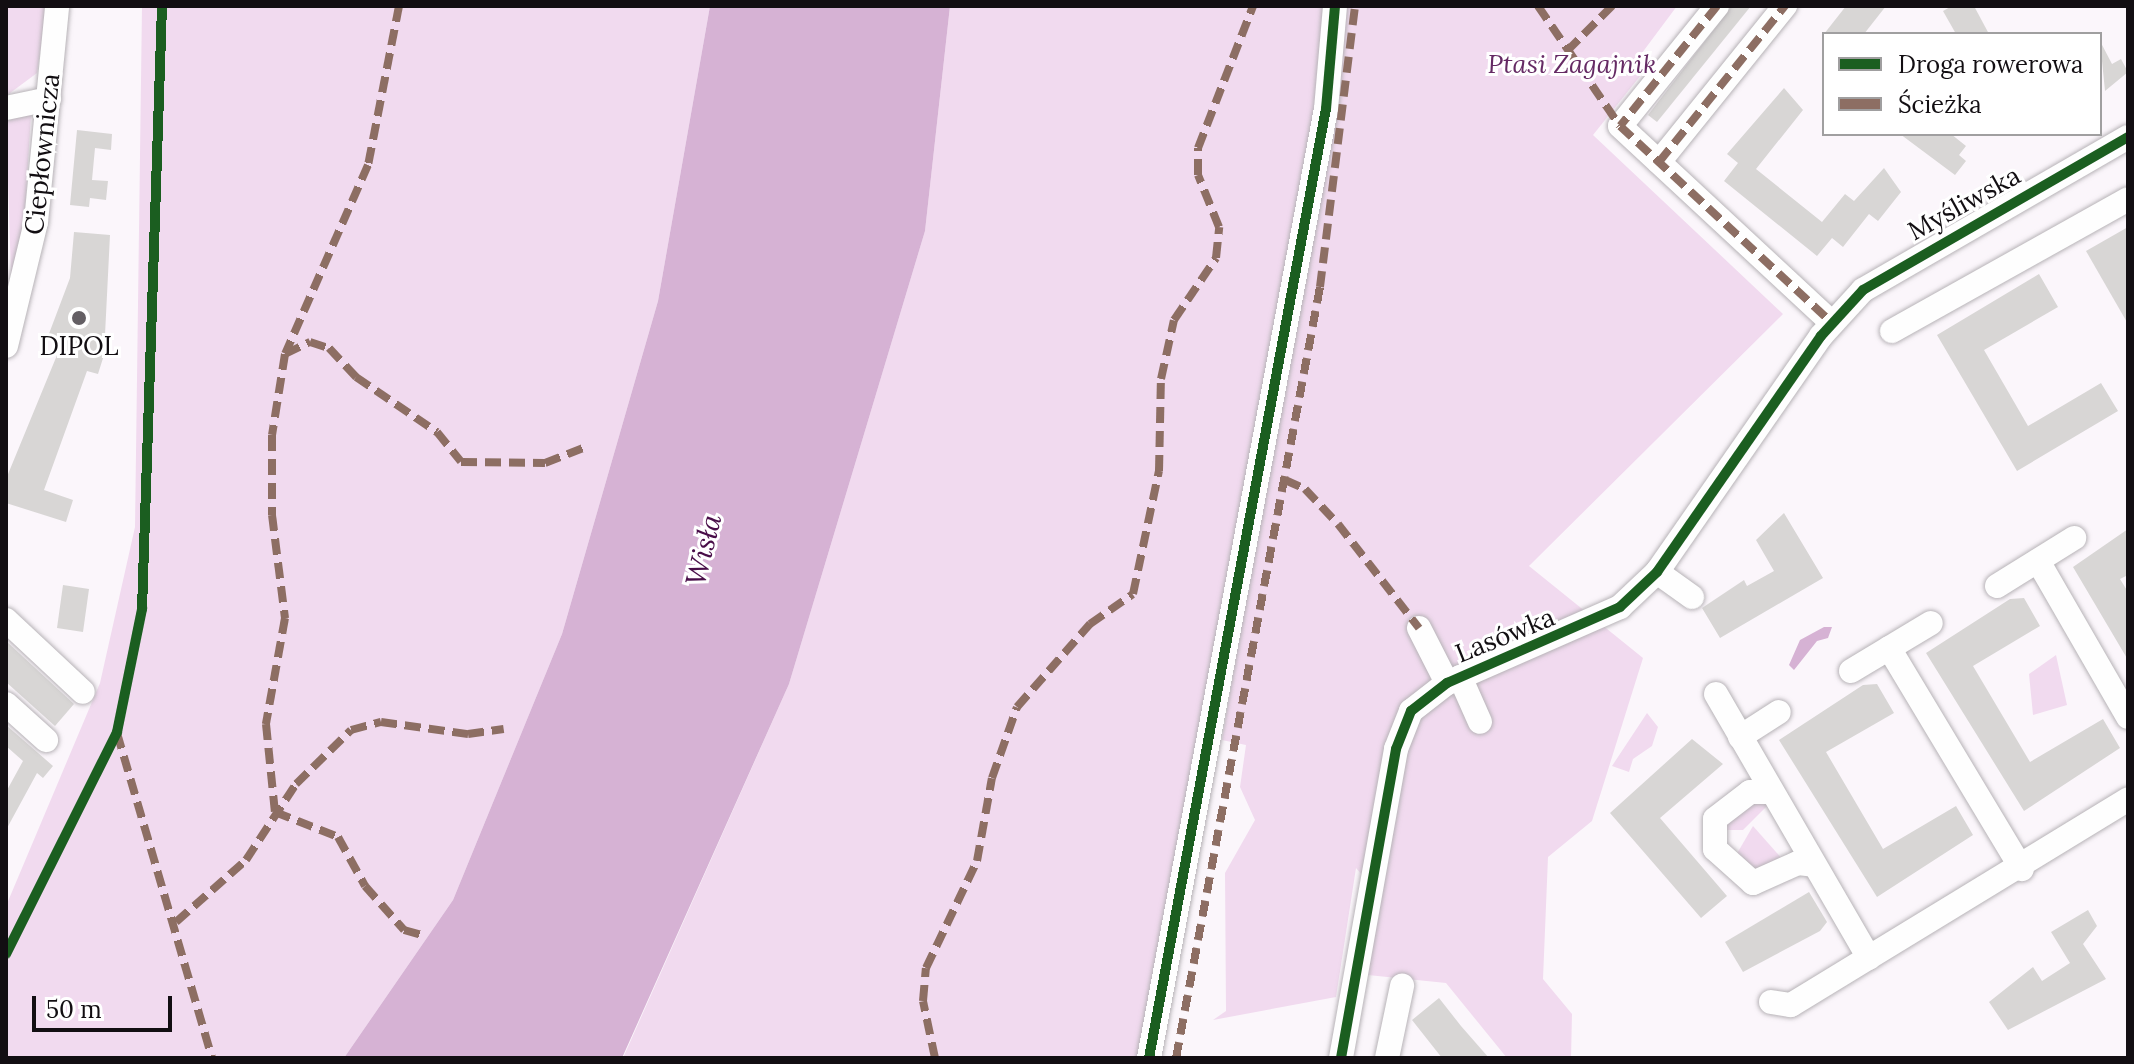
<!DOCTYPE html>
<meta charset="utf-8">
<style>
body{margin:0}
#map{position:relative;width:2134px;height:1064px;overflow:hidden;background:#fbf6fb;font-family:Lora,serif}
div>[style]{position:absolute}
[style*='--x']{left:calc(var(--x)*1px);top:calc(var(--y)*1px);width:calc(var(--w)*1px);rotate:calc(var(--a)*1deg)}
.green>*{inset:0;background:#f1daef}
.water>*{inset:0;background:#d6b2d4}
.building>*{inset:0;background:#d8d6d5}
.roads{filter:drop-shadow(0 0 2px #b7b3b7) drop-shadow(0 0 2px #b7b3b7)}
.minor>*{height:24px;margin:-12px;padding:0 12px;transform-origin:12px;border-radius:12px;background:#fefefe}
.quiet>*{height:8px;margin-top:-4px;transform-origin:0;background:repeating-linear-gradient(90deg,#8d6e63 0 16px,transparent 0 24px)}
.cycleway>*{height:10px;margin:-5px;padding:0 5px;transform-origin:5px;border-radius:5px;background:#1b5e20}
.dots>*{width:22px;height:22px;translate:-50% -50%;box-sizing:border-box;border:4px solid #fff;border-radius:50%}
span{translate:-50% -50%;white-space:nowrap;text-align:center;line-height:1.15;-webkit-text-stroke:6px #fff;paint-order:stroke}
.park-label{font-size:26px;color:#652a64;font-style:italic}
.street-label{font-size:26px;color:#120e12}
.poi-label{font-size:26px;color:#120e12}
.water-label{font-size:28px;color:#480d48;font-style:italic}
.frame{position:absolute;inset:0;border:8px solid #120e12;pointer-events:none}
.legend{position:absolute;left:1822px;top:32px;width:280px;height:104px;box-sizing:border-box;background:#fff;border:2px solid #a09fa0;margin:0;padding:10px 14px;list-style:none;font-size:24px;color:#120e12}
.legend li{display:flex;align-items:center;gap:16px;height:40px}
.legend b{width:40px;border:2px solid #a09fa0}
.scale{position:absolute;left:32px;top:996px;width:140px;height:36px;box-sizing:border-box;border:4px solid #120e12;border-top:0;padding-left:10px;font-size:24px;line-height:28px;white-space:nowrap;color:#120e12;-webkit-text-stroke:6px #fff;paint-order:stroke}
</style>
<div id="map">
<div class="green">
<i style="clip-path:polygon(6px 6px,47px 6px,37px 73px,6px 96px)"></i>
<i style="clip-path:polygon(142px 6px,710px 6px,658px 301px,562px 634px,453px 900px,344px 1058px,6px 1058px,6px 906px,100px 683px,135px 527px)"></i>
<i style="clip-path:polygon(950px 6px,1325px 6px,1319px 108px,1141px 1058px,623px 1058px,789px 684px,925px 231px)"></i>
<i style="clip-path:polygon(1346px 6px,1677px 6px,1636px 61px,1645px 70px,1593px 135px,1783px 314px,1529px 566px,1643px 658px,1592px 821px,1548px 857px,1543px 979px,1572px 1014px,1571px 1058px,1507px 1058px,1446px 983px,1368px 975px,1378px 894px,1356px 868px,1336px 997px,1213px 1020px,1226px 1011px,1225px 873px,1255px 820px,1240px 787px,1246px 745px,1222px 740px)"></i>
<i style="clip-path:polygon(31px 115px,22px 259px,11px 275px,6px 117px)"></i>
<i style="clip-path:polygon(2056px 655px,2067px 705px,2033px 715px,2029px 674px)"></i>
<i style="clip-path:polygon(1647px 713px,1658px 727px,1652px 746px,1633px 759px,1629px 772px,1612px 766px)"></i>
<i style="clip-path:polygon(1746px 800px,1771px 802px,1743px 830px,1717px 830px)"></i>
<i style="clip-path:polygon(1753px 826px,1784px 861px,1756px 878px,1735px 857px)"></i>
</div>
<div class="water">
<i style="clip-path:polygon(710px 6px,950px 6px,925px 231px,789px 684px,622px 1058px,344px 1058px,453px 900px,562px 634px,658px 301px)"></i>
<i style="clip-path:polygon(1824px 627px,1832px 627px,1828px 638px,1817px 641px,1794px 670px,1789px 665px,1800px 640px)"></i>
</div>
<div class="building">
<i style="clip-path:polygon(1732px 6px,1751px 6px,1657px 122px,1648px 115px)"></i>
<i style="clip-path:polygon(1846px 6px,1886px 6px,1864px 34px,1824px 34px)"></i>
<i style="clip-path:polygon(1952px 6px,1974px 6px,1989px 34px,1956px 34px,1943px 11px)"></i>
<i style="clip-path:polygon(2100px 41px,2112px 64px,2121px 59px,2128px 72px,2105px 91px)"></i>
<i style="clip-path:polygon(1784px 88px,1803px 110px,1756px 169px,1822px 222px,1845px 194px,1854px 201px,1884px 168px,1901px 192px,1878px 221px,1869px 214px,1843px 247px,1832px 238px,1817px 256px,1724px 181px,1738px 163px,1727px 154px)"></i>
<i style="clip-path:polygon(77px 130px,112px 134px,111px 150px,95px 148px,92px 180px,108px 181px,106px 200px,90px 198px,89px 207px,70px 205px)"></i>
<i style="clip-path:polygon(1900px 134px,1951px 134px,1966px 146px,1959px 155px,1966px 161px,1955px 175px)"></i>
<i style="clip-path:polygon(2128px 227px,2128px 324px,2086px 251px)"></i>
<i style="clip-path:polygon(74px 232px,110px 235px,104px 355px,98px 374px,87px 371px,44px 490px,73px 500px,66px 522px,6px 503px,6px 479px,62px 343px,47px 339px,70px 278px)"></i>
<i style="clip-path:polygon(2039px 274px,2058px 307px,1984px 350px,2028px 426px,2101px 383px,2118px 411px,2017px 471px,1937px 335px)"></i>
<i style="clip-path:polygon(1784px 513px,1823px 578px,1720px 638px,1702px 608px,1744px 580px,1747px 586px,1774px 571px,1756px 540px)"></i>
<i style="clip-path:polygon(2128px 529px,2128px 575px,2120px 579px,2128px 592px,2128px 660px,2073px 567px)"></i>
<i style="clip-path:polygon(63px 585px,89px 589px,83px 632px,57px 628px)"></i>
<i style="clip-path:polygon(2024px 598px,2040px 626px,1973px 666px,2030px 762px,2103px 719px,2120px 748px,2024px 811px,1926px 653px,2010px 599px)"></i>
<i style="clip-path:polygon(6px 641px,74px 704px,55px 726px,6px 682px)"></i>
<i style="clip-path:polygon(1877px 684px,1894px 713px,1826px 752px,1883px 849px,1956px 806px,1973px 835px,1877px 897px,1779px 740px,1863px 685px)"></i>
<i style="clip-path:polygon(6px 725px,53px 766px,43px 778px,37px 773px,6px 830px,6px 792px,23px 761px,6px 746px)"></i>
<i style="clip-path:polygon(1692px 739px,1723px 764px,1660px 818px,1727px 896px,1701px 918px,1610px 813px)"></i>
<i style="clip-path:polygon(1809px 892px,1827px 922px,1820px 931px,1743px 972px,1725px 942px)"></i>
<i style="clip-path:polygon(2088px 910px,2097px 926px,2083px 944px,2106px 979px,2008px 1030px,1989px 1002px,2033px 967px,2042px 981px,2070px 963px,2051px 932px)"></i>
<i style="clip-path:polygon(1439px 998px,1461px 1026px,1489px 1058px,1442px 1058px,1412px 1020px)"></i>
</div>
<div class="roads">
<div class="minor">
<i style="--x:1717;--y:6;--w:154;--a:128.9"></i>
<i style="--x:1620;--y:126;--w:288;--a:42.9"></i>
<i style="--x:6;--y:108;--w:44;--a:-11.8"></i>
<i style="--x:1659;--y:162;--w:201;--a:-51.1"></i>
<i style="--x:1892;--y:331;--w:270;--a:-29.2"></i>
<i style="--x:6;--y:346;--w:128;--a:-76.4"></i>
<i style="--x:36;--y:222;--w:217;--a:-84.4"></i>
<i style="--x:2038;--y:561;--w:180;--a:60"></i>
<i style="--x:1657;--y:572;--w:43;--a:35.5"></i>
<i style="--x:1997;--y:586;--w:91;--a:-31.9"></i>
<i style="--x:6;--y:620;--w:105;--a:43.1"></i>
<i style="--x:1419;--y:628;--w:62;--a:63"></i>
<i style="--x:1889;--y:648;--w:258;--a:59"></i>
<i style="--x:1851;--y:671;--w:93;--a:-31"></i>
<i style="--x:1460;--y:677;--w:49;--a:66"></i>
<i style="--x:1716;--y:694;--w:305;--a:59.9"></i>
<i style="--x:6;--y:704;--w:54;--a:42"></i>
<i style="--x:1740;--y:737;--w:46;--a:-32.7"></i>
<i style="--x:1770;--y:792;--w:20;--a:180"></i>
<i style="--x:1750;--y:792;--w:44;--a:142.4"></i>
<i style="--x:1715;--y:819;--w:30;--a:90"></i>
<i style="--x:1715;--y:849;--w:51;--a:41.8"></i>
<i style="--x:1753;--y:883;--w:49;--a:-24"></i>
<i style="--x:1798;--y:863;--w:16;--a:7"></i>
<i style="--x:1771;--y:1002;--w:20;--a:9"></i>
<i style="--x:1791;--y:1005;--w:395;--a:-31.4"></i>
<i style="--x:1149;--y:1058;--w:965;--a:-79.44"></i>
<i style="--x:1326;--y:109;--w:103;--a:-85"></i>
<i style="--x:1341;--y:1058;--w:314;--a:-79.9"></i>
<i style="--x:1396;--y:749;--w:41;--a:-68.5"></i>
<i style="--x:1411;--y:711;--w:46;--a:-37.9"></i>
<i style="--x:1447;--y:683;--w:189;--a:-23.7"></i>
<i style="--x:1620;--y:607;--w:51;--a:-43.4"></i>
<i style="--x:1657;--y:572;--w:287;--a:-55.2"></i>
<i style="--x:1821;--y:336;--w:62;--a:-47.6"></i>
<i style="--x:1863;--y:290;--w:306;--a:-30"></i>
<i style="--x:1387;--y:1058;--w:74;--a:-78.2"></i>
</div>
</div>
<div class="quiet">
<i style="--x:399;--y:6;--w:162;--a:101"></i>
<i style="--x:368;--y:165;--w:206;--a:113.7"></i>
<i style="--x:285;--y:354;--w:82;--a:99.1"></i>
<i style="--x:272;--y:435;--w:80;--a:90"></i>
<i style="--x:272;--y:515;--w:104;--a:82.8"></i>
<i style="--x:285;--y:618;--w:108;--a:100.2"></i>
<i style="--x:266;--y:724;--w:88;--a:84.2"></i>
<i style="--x:275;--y:812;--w:68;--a:21.6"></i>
<i style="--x:338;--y:837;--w:56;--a:61.1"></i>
<i style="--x:365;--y:886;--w:59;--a:48.4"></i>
<i style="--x:404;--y:930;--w:18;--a:16"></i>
<i style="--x:1538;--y:6;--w:145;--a:55.7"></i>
<i style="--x:1717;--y:6;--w:154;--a:128.9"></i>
<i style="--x:1620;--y:126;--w:288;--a:42.9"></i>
<i style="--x:1567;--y:51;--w:64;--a:-45"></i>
<i style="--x:1659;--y:162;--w:201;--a:-51.1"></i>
<i style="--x:285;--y:354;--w:28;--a:-26"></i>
<i style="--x:310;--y:342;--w:20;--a:18"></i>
<i style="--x:329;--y:348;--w:40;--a:47"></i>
<i style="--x:356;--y:377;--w:98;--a:34.2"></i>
<i style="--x:437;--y:432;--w:38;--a:51"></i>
<i style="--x:461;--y:462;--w:84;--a:0.7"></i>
<i style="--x:545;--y:463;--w:41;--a:-21.5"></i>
<i style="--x:1285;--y:480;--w:22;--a:24"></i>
<i style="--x:1305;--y:489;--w:48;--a:46.7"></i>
<i style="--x:1338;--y:524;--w:132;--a:52.1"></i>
<i style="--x:117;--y:733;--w:339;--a:73.7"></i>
<i style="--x:176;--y:922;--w:94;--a:-41.5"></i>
<i style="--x:246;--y:860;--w:91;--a:-56.7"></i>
<i style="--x:296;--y:784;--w:77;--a:-44.5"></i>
<i style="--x:351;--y:730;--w:31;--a:-15"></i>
<i style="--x:381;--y:722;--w:88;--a:7.9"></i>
<i style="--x:468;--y:734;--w:36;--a:-8"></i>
<i style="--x:935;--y:1058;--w:58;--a:-101.9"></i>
<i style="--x:923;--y:1001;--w:33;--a:-85"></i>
<i style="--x:926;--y:968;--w:119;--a:-64.5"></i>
<i style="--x:977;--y:861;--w:84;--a:-79.8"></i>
<i style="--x:992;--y:778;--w:75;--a:-70.6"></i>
<i style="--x:1017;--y:707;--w:111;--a:-48.7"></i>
<i style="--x:1090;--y:624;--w:52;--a:-34.9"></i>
<i style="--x:1133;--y:594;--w:126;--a:-78.1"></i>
<i style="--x:1159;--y:471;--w:92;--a:-88.8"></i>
<i style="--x:1161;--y:379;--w:60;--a:-77.6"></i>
<i style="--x:1174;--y:320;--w:75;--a:-55.9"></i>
<i style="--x:1216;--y:258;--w:31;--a:-84"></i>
<i style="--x:1219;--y:227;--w:56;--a:-112"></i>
<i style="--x:1198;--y:175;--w:27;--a:-90"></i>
<i style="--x:1198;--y:148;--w:152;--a:-68.8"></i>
<i style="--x:1176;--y:1058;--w:784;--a:-79.42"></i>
<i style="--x:1320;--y:287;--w:283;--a:-82.9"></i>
</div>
<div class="cycleway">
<i style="--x:6;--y:954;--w:248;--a:-63.4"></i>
<i style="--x:117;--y:732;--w:126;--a:-78.5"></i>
<i style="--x:142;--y:609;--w:603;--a:-88.1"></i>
<i style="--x:1149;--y:1058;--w:965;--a:-79.44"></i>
<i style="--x:1326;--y:109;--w:103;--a:-85"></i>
<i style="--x:1341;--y:1058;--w:314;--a:-79.9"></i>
<i style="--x:1396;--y:749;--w:41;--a:-68.5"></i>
<i style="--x:1411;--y:711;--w:46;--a:-37.9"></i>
<i style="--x:1447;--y:683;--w:189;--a:-23.7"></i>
<i style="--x:1620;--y:607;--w:51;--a:-43.4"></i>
<i style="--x:1657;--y:572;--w:287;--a:-55.2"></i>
<i style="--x:1821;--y:336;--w:62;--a:-47.6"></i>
<i style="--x:1863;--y:290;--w:306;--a:-30"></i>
</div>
<div class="dots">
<i style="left:79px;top:318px;background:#645f64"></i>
</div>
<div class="park-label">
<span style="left:1572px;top:64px">Ptasi Zagajnik</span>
</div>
<div class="street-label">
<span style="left:42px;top:154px;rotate:-84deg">Ciepłownicza</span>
<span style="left:1964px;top:203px;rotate:-29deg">Myśliwska</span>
<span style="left:1505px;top:635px;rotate:-22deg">Lasówka</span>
</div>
<div class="poi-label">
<span style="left:79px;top:346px">DIPOL</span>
</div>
<div class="water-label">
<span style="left:703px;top:550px;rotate:-76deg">Wisła</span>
</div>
<div class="frame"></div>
<ul class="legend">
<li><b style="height:10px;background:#1b5e20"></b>Droga rowerowa</li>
<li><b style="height:10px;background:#8d6e63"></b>Ścieżka</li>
</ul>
<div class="scale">50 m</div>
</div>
